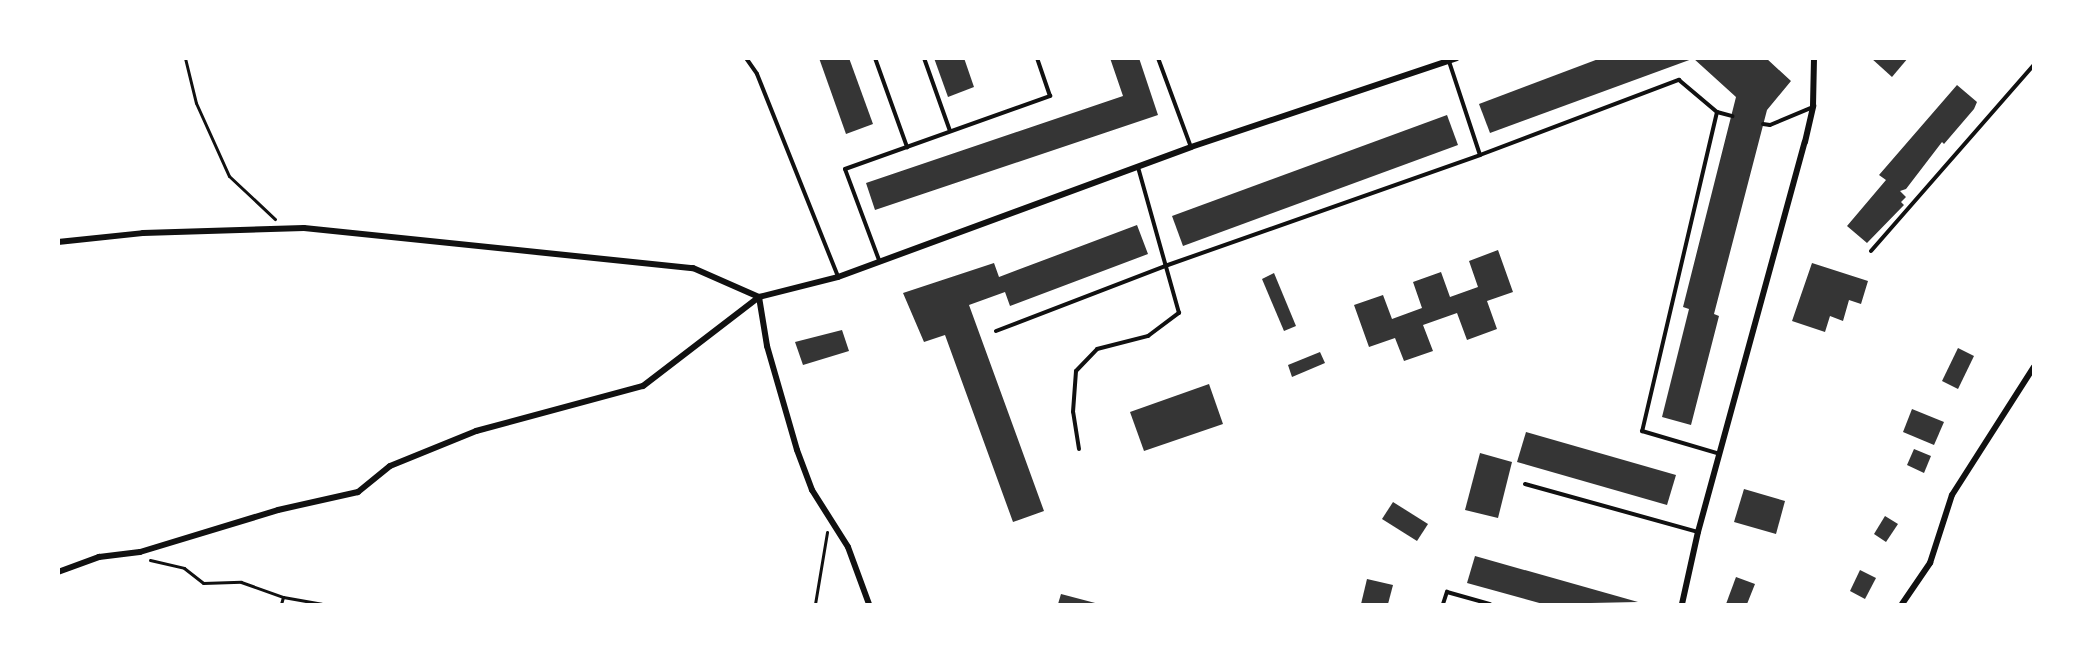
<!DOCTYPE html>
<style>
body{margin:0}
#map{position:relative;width:2092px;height:663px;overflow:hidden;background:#fff;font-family:"Open Sans",sans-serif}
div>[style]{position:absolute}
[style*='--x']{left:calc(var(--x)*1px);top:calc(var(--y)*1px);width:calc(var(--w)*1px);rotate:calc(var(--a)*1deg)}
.building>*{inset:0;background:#353535}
.path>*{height:3px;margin:-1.5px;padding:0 1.5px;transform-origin:1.5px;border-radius:1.5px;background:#111}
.service>*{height:4px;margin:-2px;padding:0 2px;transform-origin:2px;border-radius:2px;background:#111}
.minor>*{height:6px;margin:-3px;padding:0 3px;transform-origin:3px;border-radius:3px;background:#111}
span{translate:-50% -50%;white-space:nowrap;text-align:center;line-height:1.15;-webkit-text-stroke:5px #fff;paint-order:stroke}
.frame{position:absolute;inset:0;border:60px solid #fff;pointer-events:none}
</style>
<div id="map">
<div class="building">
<i style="clip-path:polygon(819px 58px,849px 58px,873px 124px,846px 134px)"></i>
<i style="clip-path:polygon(934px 58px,964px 58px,974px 87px,948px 97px)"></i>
<i style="clip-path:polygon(1110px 58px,1139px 58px,1158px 115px,875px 210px,866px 183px,1123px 96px)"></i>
<i style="clip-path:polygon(1601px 58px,1692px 59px,1490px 133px,1479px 104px)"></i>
<i style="clip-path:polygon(1693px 58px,1766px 58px,1791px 81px,1767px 110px,1714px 314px,1719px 316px,1691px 425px,1662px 417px,1689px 309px,1683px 307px,1736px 97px)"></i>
<i style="clip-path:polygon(1871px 58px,1908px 58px,1892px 77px)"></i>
<i style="clip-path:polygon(1957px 85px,1977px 102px,1974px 109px,1944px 144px,1942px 142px,1906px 189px,1900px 191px,1906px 197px,1901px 202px,1904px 205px,1867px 243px,1847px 226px,1886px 180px,1879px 175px)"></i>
<i style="clip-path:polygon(1447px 115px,1458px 145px,1183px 246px,1172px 216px)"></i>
<i style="clip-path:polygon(1137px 225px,1148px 254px,1010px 306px,1005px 292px,969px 305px,1044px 511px,1013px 522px,945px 335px,924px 342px,903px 293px,994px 263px,999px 277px)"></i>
<i style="clip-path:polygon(1498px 250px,1513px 292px,1487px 301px,1497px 329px,1467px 340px,1457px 313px,1423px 325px,1433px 351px,1404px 361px,1395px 338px,1369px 347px,1354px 305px,1383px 295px,1392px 319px,1422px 308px,1413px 282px,1441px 272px,1450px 297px,1478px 287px,1469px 261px)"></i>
<i style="clip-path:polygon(1812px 263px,1868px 281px,1861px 304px,1849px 300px,1843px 321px,1830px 316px,1825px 332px,1792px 321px)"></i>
<i style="clip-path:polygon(1274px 273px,1296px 326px,1284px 331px,1262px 279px)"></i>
<i style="clip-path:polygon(842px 330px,849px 351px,803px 365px,795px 342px)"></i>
<i style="clip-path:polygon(1958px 348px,1974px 356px,1958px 389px,1942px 381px)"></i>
<i style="clip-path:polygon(1320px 352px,1325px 363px,1292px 377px,1288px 365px)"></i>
<i style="clip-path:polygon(1209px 384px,1223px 424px,1144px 451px,1130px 412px)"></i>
<i style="clip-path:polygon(1912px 409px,1944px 422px,1934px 445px,1903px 432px)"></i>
<i style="clip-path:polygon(1526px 432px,1676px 475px,1667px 505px,1517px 462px)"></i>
<i style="clip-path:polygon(1914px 449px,1931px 456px,1924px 473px,1907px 465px)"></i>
<i style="clip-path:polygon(1480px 453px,1512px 462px,1498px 518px,1465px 510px)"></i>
<i style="clip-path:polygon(1744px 489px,1785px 501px,1776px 534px,1734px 522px)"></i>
<i style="clip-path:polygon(1393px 502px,1428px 524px,1417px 541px,1382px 519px)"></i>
<i style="clip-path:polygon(1885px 516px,1898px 524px,1886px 542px,1874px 534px)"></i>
<i style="clip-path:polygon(1475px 556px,1638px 602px,1543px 604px,1467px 583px)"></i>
<i style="clip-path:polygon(1860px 570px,1876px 578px,1865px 599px,1850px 591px)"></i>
<i style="clip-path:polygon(1736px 577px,1755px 584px,1747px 604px,1726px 604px)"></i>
<i style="clip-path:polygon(1367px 579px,1393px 585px,1388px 604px,1361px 604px)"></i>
<i style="clip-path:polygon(1061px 594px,1099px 604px,1058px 604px)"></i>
</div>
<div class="path">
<i style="--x:185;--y:58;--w:46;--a:76.3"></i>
<i style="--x:196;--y:103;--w:80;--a:65.7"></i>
<i style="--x:229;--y:176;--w:63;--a:43.1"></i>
<i style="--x:150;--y:560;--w:35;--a:13"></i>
<i style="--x:184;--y:568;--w:24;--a:38"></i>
<i style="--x:203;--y:583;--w:38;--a:-2"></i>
<i style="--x:241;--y:582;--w:45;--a:19.7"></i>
<i style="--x:283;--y:597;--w:7;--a:106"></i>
<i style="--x:283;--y:597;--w:39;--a:10"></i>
<i style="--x:815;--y:604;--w:73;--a:-80.5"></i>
</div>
<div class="service">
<i style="--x:746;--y:58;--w:19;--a:55"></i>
<i style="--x:757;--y:74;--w:219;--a:68.2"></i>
<i style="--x:875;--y:58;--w:95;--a:70.2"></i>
<i style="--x:924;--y:58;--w:77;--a:70.4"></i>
<i style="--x:1158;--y:58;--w:95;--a:69.7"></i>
<i style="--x:1717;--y:112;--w:16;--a:15"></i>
<i style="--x:1763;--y:124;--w:7;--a:8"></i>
<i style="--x:1770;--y:125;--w:47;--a:-22.7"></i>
<i style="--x:1480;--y:155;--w:213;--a:-20.7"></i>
<i style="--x:1679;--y:80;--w:50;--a:40.1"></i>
<i style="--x:1717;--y:112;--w:328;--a:103.2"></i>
<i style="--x:1642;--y:431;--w:81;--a:16.4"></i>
<i style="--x:1871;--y:251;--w:247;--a:-48.8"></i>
<i style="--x:879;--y:260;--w:97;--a:-110.5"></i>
<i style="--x:845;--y:169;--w:218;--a:-19.6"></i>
<i style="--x:1050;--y:96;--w:40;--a:-108.9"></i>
<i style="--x:996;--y:331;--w:181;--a:-21"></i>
<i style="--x:1165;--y:266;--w:334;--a:-19.4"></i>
<i style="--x:1480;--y:155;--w:99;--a:-108.3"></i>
<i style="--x:1079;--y:449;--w:37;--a:-99"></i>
<i style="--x:1073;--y:412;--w:41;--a:-85.8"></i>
<i style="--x:1076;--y:371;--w:30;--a:-46"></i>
<i style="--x:1097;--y:349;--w:53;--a:-14.3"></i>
<i style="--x:1148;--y:336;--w:39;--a:-37"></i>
<i style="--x:1179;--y:313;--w:152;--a:-105.7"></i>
<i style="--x:1525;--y:484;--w:180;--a:15.5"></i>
<i style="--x:1443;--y:604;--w:13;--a:-72"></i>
<i style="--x:1447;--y:592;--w:45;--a:15.6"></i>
</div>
<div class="minor">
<i style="--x:58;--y:242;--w:85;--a:-6"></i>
<i style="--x:143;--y:233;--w:161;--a:-1.8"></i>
<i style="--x:304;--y:228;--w:391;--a:5.9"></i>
<i style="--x:693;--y:268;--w:72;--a:23.7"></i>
<i style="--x:759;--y:297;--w:81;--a:-14.2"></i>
<i style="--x:838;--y:277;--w:376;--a:-20.2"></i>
<i style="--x:1191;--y:147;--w:280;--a:-18.5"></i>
<i style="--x:58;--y:572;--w:44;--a:-20.1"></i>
<i style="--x:99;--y:557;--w:41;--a:-7"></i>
<i style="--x:140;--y:552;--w:144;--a:-16.9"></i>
<i style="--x:278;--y:510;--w:82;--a:-12.7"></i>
<i style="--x:358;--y:492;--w:41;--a:-39.1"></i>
<i style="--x:390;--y:466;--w:93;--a:-22.1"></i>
<i style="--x:476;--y:431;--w:173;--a:-15.1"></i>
<i style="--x:643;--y:386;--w:146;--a:-37.5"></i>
<i style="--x:759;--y:297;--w:50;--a:80.7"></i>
<i style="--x:767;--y:346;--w:108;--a:73.9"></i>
<i style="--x:797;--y:450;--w:43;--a:69.4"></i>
<i style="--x:812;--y:490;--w:67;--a:57.7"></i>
<i style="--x:848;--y:547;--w:61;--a:69.8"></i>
<i style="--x:1682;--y:604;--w:74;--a:-77.5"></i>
<i style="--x:1698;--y:532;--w:404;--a:-74.7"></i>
<i style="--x:1805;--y:142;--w:37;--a:-77"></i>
<i style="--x:1813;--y:106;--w:48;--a:-88.8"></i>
<i style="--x:1902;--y:604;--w:50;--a:-55.7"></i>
<i style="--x:1930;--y:563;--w:71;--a:-72.1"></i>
<i style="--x:1952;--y:495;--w:152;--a:-57.4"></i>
</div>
<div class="frame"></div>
</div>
